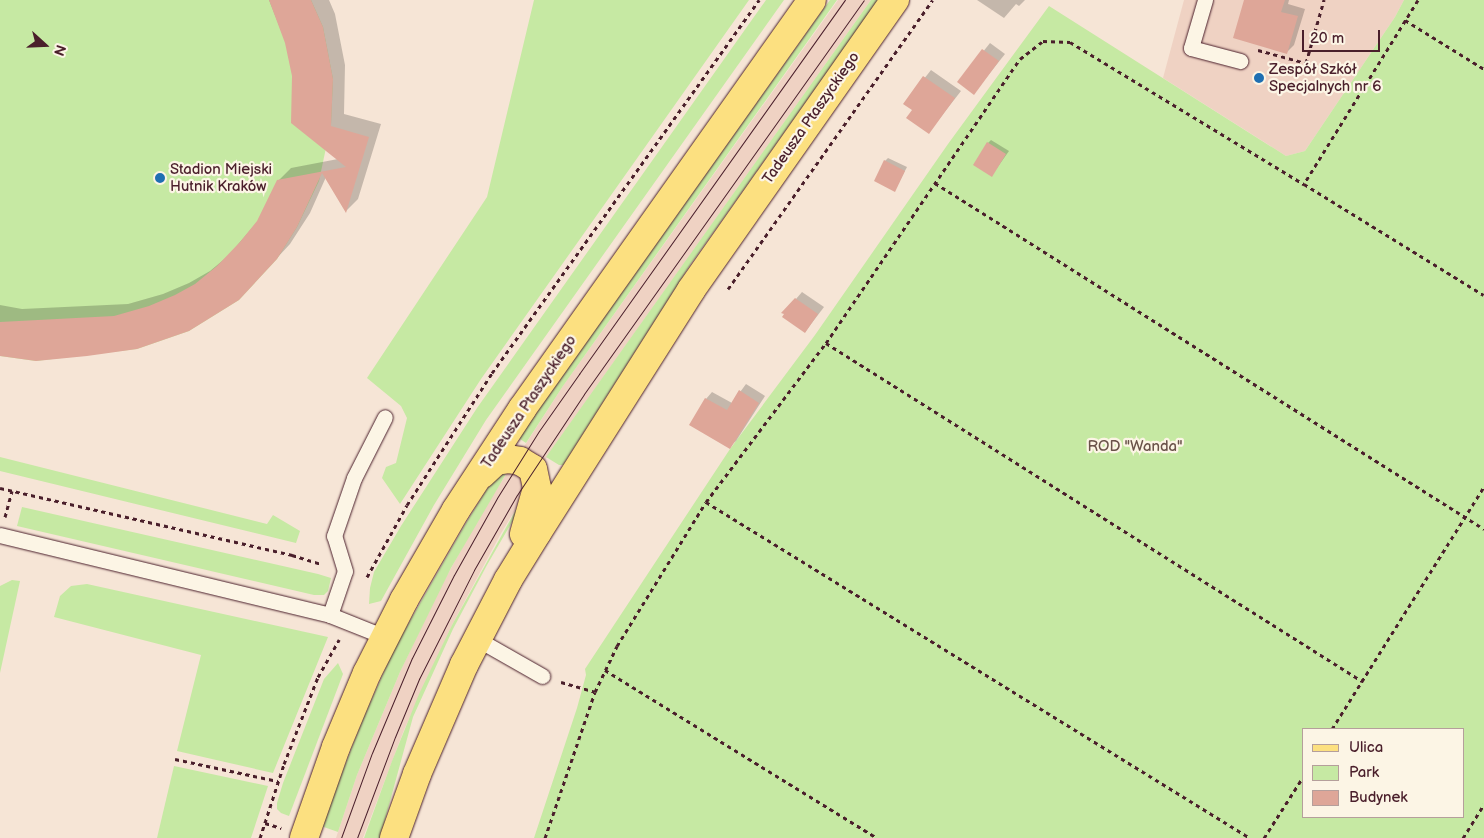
<!DOCTYPE html>
<meta charset="utf-8">
<style>
body{margin:0}
#map{position:relative;width:1484px;height:838px;overflow:hidden;background:#f6e5d6;font-family:"Balsamiq Sans",sans-serif}
div>[style]{position:absolute}
[style*='--x']{left:calc(var(--x)*1px);top:calc(var(--y)*1px);width:calc(var(--w)*1px);rotate:calc(var(--a)*1deg)}
.built>*{inset:0;background:#efd2c3}
.green>*{inset:0;background:#c6e9a3}
.shadow>*{inset:0;background:#0003}
.building>*{inset:0;background:#dea698}
.path>*{height:3px;margin-top:-1.5px;transform-origin:0;background:repeating-linear-gradient(90deg,#4a1f2b 0 4px,transparent 0 8px)}
.roads{filter:drop-shadow(0 0 1px #4a1f2b) drop-shadow(0 0 1px #4a1f2b)}
.service>*{height:15px;margin:-7.5px;padding:0 7.5px;transform-origin:7.5px;border-radius:7.5px;background:#fcf5e5}
.primary>*{height:28px;margin:-14px;padding:0 14px;transform-origin:14px;border-radius:14px;background:#fce080}
.tram>*{height:1px;margin:-0.5px;padding:0 0.5px;transform-origin:0.5px;border-radius:0.5px;background:#4a1f2b}
.dots>*{width:14px;height:14px;translate:-50% -50%;box-sizing:border-box;border:2px solid #fcf5e5;border-radius:50%}
span{translate:-50% -50%;white-space:nowrap;text-align:center;line-height:1.15;-webkit-text-stroke:4.5px #fcf5e5;paint-order:stroke}
.poi-label{font-size:15px;color:#4a1f2b}
.left{translate:0 -50%;text-align:left}
.street-label{font-size:15px;color:#4a1f2b}
.park-label{font-size:15px;color:#695249}
.legend{position:absolute;left:1302px;top:728px;width:162px;height:90px;box-sizing:border-box;background:#fcf5e5;border:1px solid #b59f9b;margin:0;padding:6px 9px;list-style:none;font-size:15px;color:#4a1f2b}
.legend li{display:flex;align-items:center;gap:10px;height:25px}
.legend b{width:25px;border:1px solid #b59f9b}
.north{position:absolute;left:20px;top:20px;width:50px;height:50px;-webkit-text-stroke:4px #fcf5e5;paint-order:stroke;rotate:110deg;font-size:14px;font-weight:700;line-height:20px;text-align:center;color:#4a1f2b}
.north::after{content:'';display:block;margin:auto;width:18px;height:22px;background:#4a1f2b;clip-path:polygon(50% 0,100% 100%,50% 72%,0 100%)}
.scale{position:absolute;left:1302px;top:30px;width:78px;height:22px;box-sizing:border-box;border:2px solid #4a1f2b;border-top:0;padding-left:6px;font-size:15px;line-height:18px;white-space:nowrap;color:#4a1f2b;-webkit-text-stroke:4px #fcf5e5;paint-order:stroke}
</style>
<div id="map">
<div class="built">
<i style="clip-path:polygon(838px 0,871px 0,550px 452px,500px 535px,452px 625px,404px 730px,363px 838px,336px 838px,357px 775px,400px 672px,438px 592px,482px 512px,563px 386px)"></i>
<i style="clip-path:polygon(1184px 0,1404px 0,1395px 17px,1305px 151px,1286px 156px,1163px 78px)"></i>
</div>
<div class="green">
<i style="clip-path:polygon(0 0,311px 0,323px 27px,333px 79px,331px 124px,319px 181px,297px 227px,277px 259px,239px 300px,189px 331px,137px 349px,36px 361px,0 356px)"></i>
<i style="clip-path:polygon(534px 0,749px 0,481px 379px,400px 504px,382px 478px,386px 467px,396px 463px,407px 418px,401px 406px,367px 378px,487px 197px)"></i>
<i style="clip-path:polygon(766px 0,784px 0,486px 420px,434px 505px,381px 601px,369px 604px,370px 588px,374px 572px,401px 526px,477px 408px)"></i>
<i style="clip-path:polygon(830px 0,837px 0,563px 386px,526px 443px,520px 439px,520px 436px)"></i>
<i style="clip-path:polygon(871px 0,878px 0,690px 265px,563px 465px,559px 465px,546px 457px)"></i>
<i style="clip-path:polygon(evenodd,1404px 0,1484px 0,1484px 838px,534px 838px,577px 708px,586px 675px,585px 669px,730px 449px,815px 335px,948px 144px,1049px 6px,1286px 156px,1305px 151px,1395px 17px,1404px 0,1303px 729px,1463px 729px,1463px 817px,1303px 817px,1303px 729px)"></i>
<i style="clip-path:polygon(0 457px,267px 524px,273px 515px,300px 531px,296px 543px,0 471px)"></i>
<i style="clip-path:polygon(501px 474px,506px 474px,451px 568px,400px 672px,357px 775px,338px 832px,321px 826px,363px 719px,395px 647px,466px 523px,492px 481px)"></i>
<i style="clip-path:polygon(524px 495px,519px 510px,487px 565px,453px 629px,413px 717px,380px 838px,364px 838px,392px 761px,419px 694px,452px 625px)"></i>
<i style="clip-path:polygon(22px 507px,318px 574px,331px 578px,328px 591px,324px 595px,314px 595px,17px 526px)"></i>
<i style="clip-path:polygon(12px 580px,20px 581px,0 673px,0 586px)"></i>
<i style="clip-path:polygon(87px 584px,328px 637px,273px 773px,177px 751px,201px 655px,54px 617px,60px 596px,71px 586px)"></i>
<i style="clip-path:polygon(338px 663px,343px 674px,289px 816px,281px 813px,277px 809px,277px 803px,283px 783px,324px 679px)"></i>
<i style="clip-path:polygon(174px 766px,268px 786px,251px 838px,157px 838px)"></i>
</div>
<div class="shadow">
<i style="clip-path:polygon(269px 0,329px 0,335px 14px,345px 65px,344px 114px,381px 124px,358px 199px,346px 211px,326px 177px,310px 213px,290px 244px,252px 285px,0 355px,0 305px,22px 309px,128px 304px,163px 294px,189px 283px,210px 271px,228px 256px,258px 221px,278px 181px,291px 168px,338px 159px,293px 76px,286px 43px)"></i>
<i style="clip-path:polygon(977px 0,1025px 0,1019px 6px,1016px 4px,1004px 18px)"></i>
<i style="clip-path:polygon(1245px 0,1289px 0,1288px 4px,1305px 9px,1294px 45px,1286px 53px)"></i>
<i style="clip-path:polygon(990px 43px,1005px 54px,974px 93px,959px 82px)"></i>
<i style="clip-path:polygon(931px 70px,961px 91px,929px 132px,913px 109px,905px 103px)"></i>
<i style="clip-path:polygon(991px 140px,1009px 151px,992px 175px,988px 143px)"></i>
<i style="clip-path:polygon(888px 158px,907px 167px,895px 190px,885px 161px)"></i>
<i style="clip-path:polygon(802px 292px,824px 307px,805px 332px,796px 299px)"></i>
<i style="clip-path:polygon(746px 384px,765px 396px,736px 441px,729px 447px,706px 399px,712px 392px,732px 403px)"></i>
</div>
<div class="building">
<i style="clip-path:polygon(269px 0,311px 0,323px 27px,333px 79px,331px 126px,369px 137px,346px 213px,322px 173px,297px 227px,277px 259px,239px 300px,189px 331px,137px 349px,87px 356px,36px 361px,0 356px,0 322px,114px 316px,149px 306px,175px 295px,195px 284px,217px 266px,240px 242px,257px 221px,277px 180px,346px 167px,291px 123px,292px 76px,285px 43px)"></i>
<i style="clip-path:polygon(1244px 0,1285px 0,1281px 12px,1298px 16px,1287px 54px,1233px 38px)"></i>
<i style="clip-path:polygon(982px 49px,999px 61px,974px 95px,957px 82px)"></i>
<i style="clip-path:polygon(923px 76px,955px 98px,929px 134px,906px 118px,912px 110px,903px 104px)"></i>
<i style="clip-path:polygon(987px 142px,1006px 154px,992px 177px,973px 165px)"></i>
<i style="clip-path:polygon(884px 160px,905px 171px,895px 192px,874px 181px)"></i>
<i style="clip-path:polygon(795px 298px,818px 314px,805px 333px,782px 317px,784px 314px,781px 313px)"></i>
<i style="clip-path:polygon(739px 390px,759px 403px,730px 449px,689px 425px,705px 398px,727px 410px)"></i>
</div>
<div class="path">
<i style="--x:1418;--y:0;--w:216;--a:121.8"></i>
<i style="--x:1304;--y:184;--w:211;--a:31.7"></i>
<i style="--x:1405;--y:20;--w:93;--a:31.8"></i>
<i style="--x:1258;--y:50;--w:50;--a:15.2"></i>
<i style="--x:1306;--y:63;--w:66;--a:-74.1"></i>
<i style="--x:935;--y:183;--w:649;--a:32.22"></i>
<i style="--x:728;--y:289;--w:354;--a:-54.7"></i>
<i style="--x:826;--y:343;--w:634;--a:32.24"></i>
<i style="--x:0;--y:488;--w:300;--a:12.9"></i>
<i style="--x:292;--y:555;--w:31;--a:17"></i>
<i style="--x:706;--y:502;--w:639;--a:31.7"></i>
<i style="--x:5;--y:517;--w:27;--a:-75"></i>
<i style="--x:367;--y:577;--w:82;--a:-60.9"></i>
<i style="--x:407;--y:505;--w:157;--a:-57.2"></i>
<i style="--x:492;--y:373;--w:459;--a:-54.4"></i>
<i style="--x:605;--y:670;--w:320;--a:31.7"></i>
<i style="--x:561;--y:682;--w:35;--a:16"></i>
<i style="--x:1332;--y:729;--w:286;--a:-57.9"></i>
<i style="--x:175;--y:759;--w:105;--a:12.1"></i>
<i style="--x:265;--y:823;--w:17;--a:17"></i>
<i style="--x:260;--y:838;--w:78;--a:-72"></i>
<i style="--x:284;--y:764;--w:93;--a:-68.7"></i>
<i style="--x:318;--y:677;--w:43;--a:-60.4"></i>
<i style="--x:545;--y:838;--w:154;--a:-71.1"></i>
<i style="--x:595;--y:692;--w:51;--a:-64.4"></i>
<i style="--x:617;--y:646;--w:169;--a:-58.3"></i>
<i style="--x:706;--y:502;--w:199;--a:-53"></i>
<i style="--x:826;--y:343;--w:344;--a:-55.7"></i>
<i style="--x:1020;--y:59;--w:29;--a:-38"></i>
<i style="--x:1043;--y:41;--w:27;--a:2"></i>
<i style="--x:1070;--y:42;--w:274;--a:31.3"></i>
<i style="--x:1264;--y:838;--w:72;--a:-57.4"></i>
<i style="--x:1463;--y:838;--w:40;--a:-58"></i>
</div>
<div class="roads">
<div class="service">
<i style="--x:1205;--y:0;--w:50;--a:106.3"></i>
<i style="--x:1191;--y:48;--w:51;--a:14.9"></i>
<i style="--x:0;--y:535;--w:340;--a:13.6"></i>
<i style="--x:330;--y:615;--w:59;--a:21.8"></i>
<i style="--x:330;--y:615;--w:46;--a:-71.2"></i>
<i style="--x:345;--y:571;--w:37;--a:-107"></i>
<i style="--x:334;--y:536;--w:61;--a:-71"></i>
<i style="--x:354;--y:478;--w:68;--a:-63.1"></i>
<i style="--x:477;--y:639;--w:75;--a:29.6"></i>
</div>
<div class="primary">
<i style="--x:482;--y:474;--w:19;--a:-43"></i>
<i style="--x:496;--y:461;--w:12;--a:-9"></i>
<i style="--x:508;--y:459;--w:12;--a:9"></i>
<i style="--x:520;--y:461;--w:15;--a:32"></i>
<i style="--x:533;--y:469;--w:19;--a:78"></i>
<i style="--x:537;--y:488;--w:48;--a:105.8"></i>
<i style="--x:304;--y:838;--w:96;--a:-70.6"></i>
<i style="--x:336;--y:747;--w:80;--a:-67.3"></i>
<i style="--x:367;--y:673;--w:82;--a:-63.1"></i>
<i style="--x:404;--y:600;--w:104;--a:-60"></i>
<i style="--x:456;--y:510;--w:121;--a:-56.8"></i>
<i style="--x:522;--y:409;--w:501;--a:-54.66"></i>
<i style="--x:394;--y:838;--w:68;--a:-70.2"></i>
<i style="--x:417;--y:774;--w:119;--a:-66.7"></i>
<i style="--x:464;--y:665;--w:96;--a:-62.6"></i>
<i style="--x:508;--y:580;--w:55;--a:-58.3"></i>
<i style="--x:537;--y:533;--w:288;--a:-57.6"></i>
<i style="--x:691;--y:290;--w:355;--a:-54.9"></i>
</div>
</div>
<div class="tram">
<i style="--x:341;--y:838;--w:90;--a:-70"></i>
<i style="--x:372;--y:753;--w:103;--a:-67.2"></i>
<i style="--x:412;--y:658;--w:93;--a:-63.2"></i>
<i style="--x:454;--y:575;--w:88;--a:-60.8"></i>
<i style="--x:497;--y:498;--w:79;--a:-57.9"></i>
<i style="--x:539;--y:431;--w:70;--a:-54.9"></i>
<i style="--x:579;--y:374;--w:459;--a:-54.6"></i>
<i style="--x:357;--y:838;--w:108;--a:-69.4"></i>
<i style="--x:395;--y:737;--w:63;--a:-67.5"></i>
<i style="--x:419;--y:679;--w:122;--a:-63.2"></i>
<i style="--x:474;--y:570;--w:86;--a:-60.2"></i>
<i style="--x:517;--y:495;--w:121;--a:-56.4"></i>
<i style="--x:584;--y:394;--w:483;--a:-54.6"></i>
</div>
<div class="dots">
<i style="left:1259px;top:78px;background:#1f6fb2"></i>
<i style="left:160px;top:178px;background:#1f6fb2"></i>
</div>
<div class="poi-label">
<span class="left" style="left:1269px;top:78px">Zespół Szkół<br>Specjalnych nr 6</span>
<span class="left" style="left:170px;top:178px">Stadion Miejski<br>Hutnik Kraków</span>
</div>
<div class="street-label">
<span style="left:811px;top:118px;rotate:-55deg">Tadeusza Ptaszyckiego</span>
<span style="left:529px;top:402px;rotate:-56deg">Tadeusza Ptaszyckiego</span>
</div>
<div class="park-label">
<span style="left:1135px;top:447px">ROD "Wanda"</span>
</div>
<ul class="legend">
<li><b style="height:6px;background:#fce080"></b>Ulica</li>
<li><b style="height:14px;background:#c6e9a3"></b>Park</li>
<li><b style="height:14px;background:#dea698"></b>Budynek</li>
</ul>
<div class="north">N</div>
<div class="scale">20 m</div>
</div>
